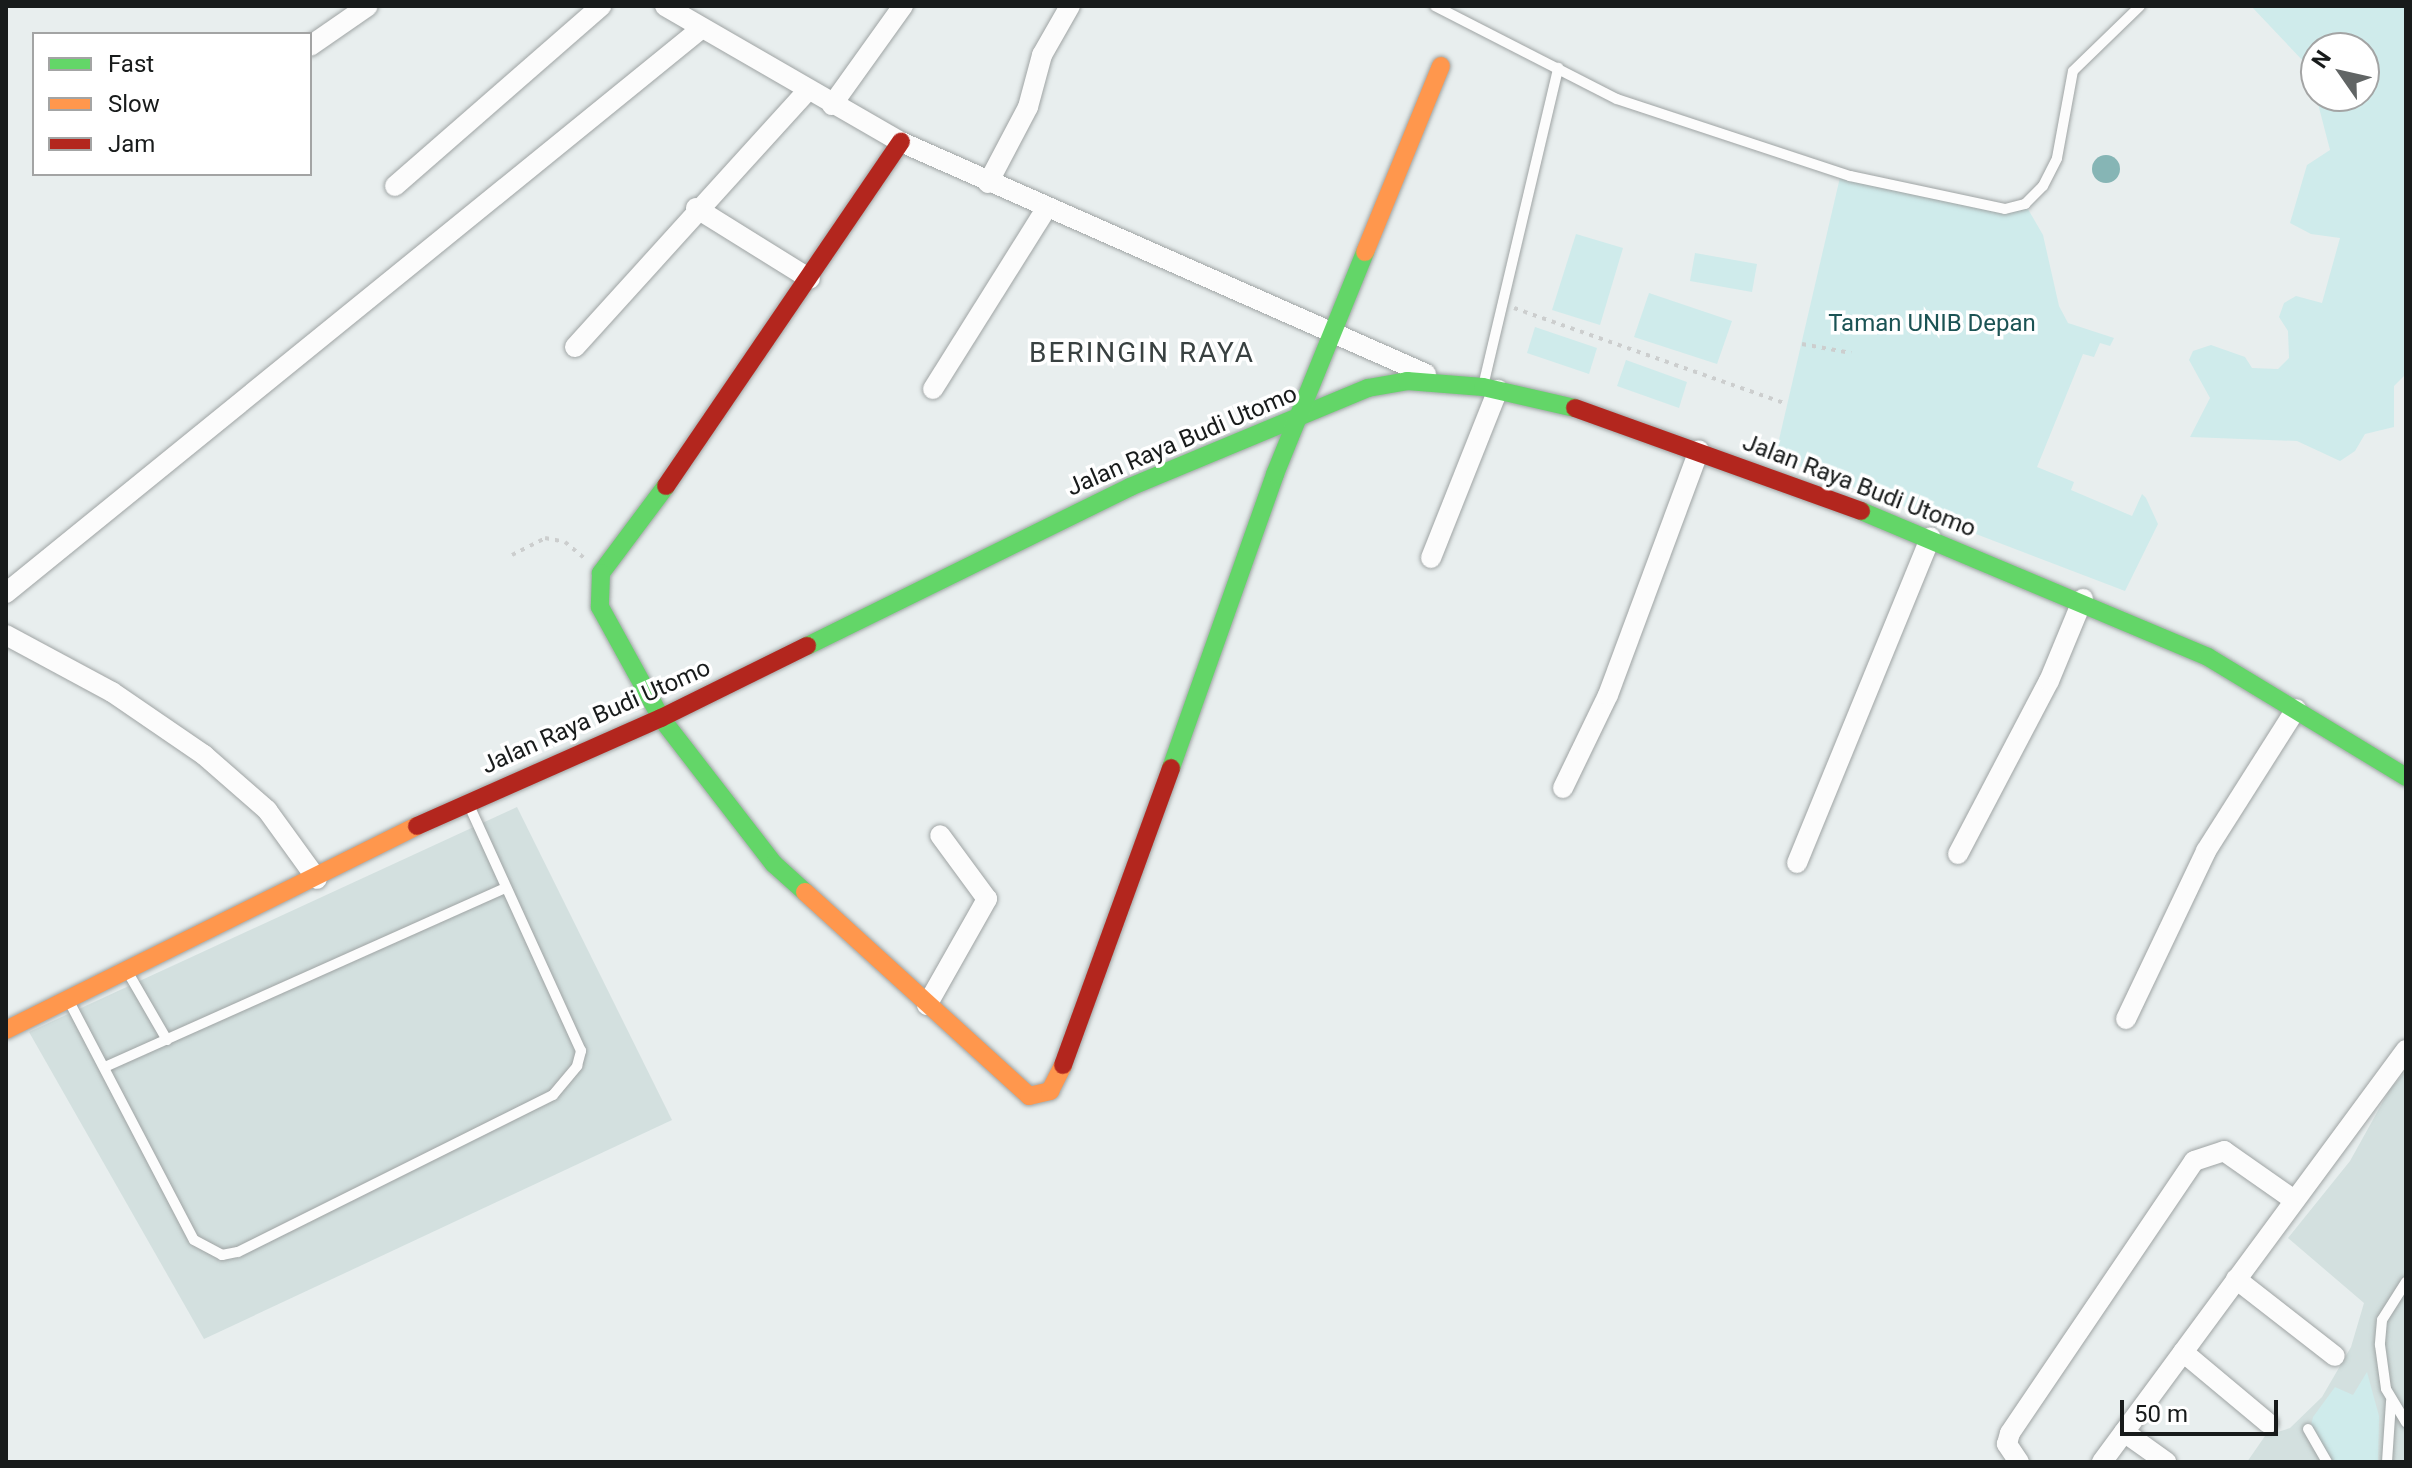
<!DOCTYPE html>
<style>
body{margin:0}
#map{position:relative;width:2412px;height:1468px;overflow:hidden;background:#e8eeee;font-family:Roboto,sans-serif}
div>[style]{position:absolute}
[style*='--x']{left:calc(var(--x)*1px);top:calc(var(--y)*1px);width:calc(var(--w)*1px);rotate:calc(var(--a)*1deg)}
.built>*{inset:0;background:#d3e0df}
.green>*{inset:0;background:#cfebeb}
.water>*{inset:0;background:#86b5b5}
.round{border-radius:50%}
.path>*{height:4px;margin-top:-2px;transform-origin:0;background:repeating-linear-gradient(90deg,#cccece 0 4px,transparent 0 10px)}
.roads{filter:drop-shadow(0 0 2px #9fa4a4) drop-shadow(0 0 2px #9fa4a4)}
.lane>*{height:10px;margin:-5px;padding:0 5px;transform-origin:5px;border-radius:5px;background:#fcfcfc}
.street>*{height:20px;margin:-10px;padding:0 10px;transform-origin:10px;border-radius:10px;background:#fcfcfc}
.fast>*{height:18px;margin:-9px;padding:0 9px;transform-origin:9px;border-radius:9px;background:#63d668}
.slow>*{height:18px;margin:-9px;padding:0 9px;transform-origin:9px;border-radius:9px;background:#ff974d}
.jam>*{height:18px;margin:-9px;padding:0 9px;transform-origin:9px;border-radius:9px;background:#b3261e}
span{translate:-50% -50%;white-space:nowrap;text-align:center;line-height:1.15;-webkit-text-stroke:7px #fff;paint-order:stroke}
.park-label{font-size:24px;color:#1b5354}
.street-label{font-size:24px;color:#181b1b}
.quarter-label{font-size:28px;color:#394141;letter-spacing:2px}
.frame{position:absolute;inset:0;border:8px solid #181b1b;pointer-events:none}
.legend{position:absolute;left:32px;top:32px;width:280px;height:144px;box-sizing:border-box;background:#fff;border:2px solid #a3a4a4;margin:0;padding:10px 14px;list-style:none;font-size:24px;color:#181b1b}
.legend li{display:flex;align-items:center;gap:16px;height:40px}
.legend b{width:40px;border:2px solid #a3a4a4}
.north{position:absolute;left:2300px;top:32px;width:80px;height:80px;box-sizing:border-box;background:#fff;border:2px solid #a3a4a4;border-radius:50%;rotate:304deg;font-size:22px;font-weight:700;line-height:32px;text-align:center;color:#181b1b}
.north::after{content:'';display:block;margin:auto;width:28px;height:36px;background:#616565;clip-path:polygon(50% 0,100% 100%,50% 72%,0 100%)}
.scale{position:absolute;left:2120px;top:1400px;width:158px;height:36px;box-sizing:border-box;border:4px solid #181b1b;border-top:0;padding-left:10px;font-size:24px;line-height:28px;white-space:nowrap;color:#181b1b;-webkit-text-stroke:6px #fff;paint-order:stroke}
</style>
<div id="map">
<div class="built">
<i style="clip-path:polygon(517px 807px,672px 1120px,204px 1339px,29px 1032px)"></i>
<i style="clip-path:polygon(2406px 1071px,2406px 1462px,2247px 1462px,2265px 1436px,2290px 1428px,2322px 1397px,2351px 1347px,2364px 1303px,2288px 1238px,2350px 1161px,2390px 1089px)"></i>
</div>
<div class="green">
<i style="clip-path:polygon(2251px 6px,2406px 6px,2406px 374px,2394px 386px,2394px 427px,2365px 434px,2355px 451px,2340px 461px,2297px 441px,2190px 437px,2210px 398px,2189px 360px,2193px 351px,2211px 345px,2245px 357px,2252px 368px,2278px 369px,2289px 358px,2288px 331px,2279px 317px,2284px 303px,2296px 296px,2322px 303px,2340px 238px,2311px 234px,2290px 223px,2307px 165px,2330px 150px,2316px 96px,2364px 96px,2364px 48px,2316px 48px,2316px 96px,2304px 62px)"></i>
<i style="clip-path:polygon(1841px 173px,1989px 209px,2025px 204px,2043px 235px,2059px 306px,2068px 323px,2114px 338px,2110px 346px,2100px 343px,2094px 357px,2083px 354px,2037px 467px,2074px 482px,2071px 490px,2132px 516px,2142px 494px,2146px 498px,2158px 524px,2125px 591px,1775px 457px)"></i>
<i style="clip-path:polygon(1576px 234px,1623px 248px,1600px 325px,1552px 310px)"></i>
<i style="clip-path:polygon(1695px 253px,1757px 264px,1752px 292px,1690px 281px)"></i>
<i style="clip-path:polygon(1649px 293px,1732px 321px,1717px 364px,1634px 337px)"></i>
<i style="clip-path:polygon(1535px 327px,1597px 348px,1589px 374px,1527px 353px)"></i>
<i style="clip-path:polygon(1626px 360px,1687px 382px,1679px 408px,1617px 386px)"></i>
<i style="clip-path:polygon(2367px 1372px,2379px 1416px,2378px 1462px,2333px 1462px,2311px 1425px,2313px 1417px,2335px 1387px,2353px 1395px)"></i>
</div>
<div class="water">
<i class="round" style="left:2092px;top:155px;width:28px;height:28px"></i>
</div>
<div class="path">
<i style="--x:1514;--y:308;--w:289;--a:19.4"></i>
<i style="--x:1802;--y:344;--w:50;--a:10.4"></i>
<i style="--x:512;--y:555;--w:37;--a:-27"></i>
<i style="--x:545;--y:538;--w:20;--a:11"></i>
<i style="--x:565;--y:542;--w:25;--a:40"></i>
</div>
<div class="roads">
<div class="lane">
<i style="--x:1435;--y:6;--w:204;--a:27.1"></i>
<i style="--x:1617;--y:99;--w:245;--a:18.3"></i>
<i style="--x:1850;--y:176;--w:158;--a:12"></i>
<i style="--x:2005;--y:209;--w:21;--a:-14"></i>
<i style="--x:2025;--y:204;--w:25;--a:-45"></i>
<i style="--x:2043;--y:186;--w:31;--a:-63"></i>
<i style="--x:2057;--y:158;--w:88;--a:-79.6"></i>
<i style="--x:2073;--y:71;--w:93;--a:-44.1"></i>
<i style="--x:1484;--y:382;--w:323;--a:-76.7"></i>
<i style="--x:130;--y:976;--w:74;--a:60"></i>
<i style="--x:71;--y:1005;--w:265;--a:62.4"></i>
<i style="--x:194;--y:1240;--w:32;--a:28"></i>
<i style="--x:222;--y:1255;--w:16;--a:-11"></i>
<i style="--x:238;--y:1252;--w:352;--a:-26.5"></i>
<i style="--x:553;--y:1095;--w:38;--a:-50"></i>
<i style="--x:577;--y:1066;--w:16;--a:-75"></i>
<i style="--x:581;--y:1051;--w:268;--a:-114.5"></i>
<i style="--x:105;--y:1067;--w:439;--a:-24.1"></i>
<i style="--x:2406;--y:1282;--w:45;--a:122.3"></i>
<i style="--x:2382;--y:1320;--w:25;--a:95"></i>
<i style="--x:2380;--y:1345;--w:44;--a:82.2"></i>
<i style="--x:2386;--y:1389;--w:39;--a:59"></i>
<i style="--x:2308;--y:1429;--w:38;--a:60"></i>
<i style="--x:2387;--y:1462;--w:61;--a:-86.2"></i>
</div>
<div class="street">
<i style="--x:665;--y:6;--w:272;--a:30"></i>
<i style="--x:901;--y:142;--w:574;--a:23.84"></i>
<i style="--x:310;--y:46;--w:70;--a:-34.6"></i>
<i style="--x:832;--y:105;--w:122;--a:-54.4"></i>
<i style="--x:988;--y:183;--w:86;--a:-62.2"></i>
<i style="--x:1028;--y:107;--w:54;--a:-74.9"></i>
<i style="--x:1042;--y:55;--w:56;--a:-60.3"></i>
<i style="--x:395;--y:186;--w:274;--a:-41.1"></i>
<i style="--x:696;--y:208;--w:134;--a:31.9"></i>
<i style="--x:575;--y:347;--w:345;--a:-47.8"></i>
<i style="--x:933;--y:389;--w:213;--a:-57.9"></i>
<i style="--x:1431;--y:558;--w:181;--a:-68.3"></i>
<i style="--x:6;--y:593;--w:896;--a:-39.07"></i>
<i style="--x:6;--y:635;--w:120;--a:28.3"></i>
<i style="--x:112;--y:692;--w:112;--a:34.4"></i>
<i style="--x:204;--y:755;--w:84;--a:41.1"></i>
<i style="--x:267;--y:810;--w:85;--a:54.1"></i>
<i style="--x:1563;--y:788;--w:103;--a:-64.2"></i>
<i style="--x:1608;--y:695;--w:261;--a:-69.6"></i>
<i style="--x:1958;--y:854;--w:195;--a:-62.3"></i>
<i style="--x:2049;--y:681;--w:89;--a:-67.5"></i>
<i style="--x:1797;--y:863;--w:352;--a:-67.7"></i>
<i style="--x:927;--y:1005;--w:122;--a:-60.5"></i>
<i style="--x:987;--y:899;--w:79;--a:-126.3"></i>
<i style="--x:2126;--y:1019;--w:186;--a:-64.5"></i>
<i style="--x:2206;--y:851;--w:168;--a:-57.6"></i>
<i style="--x:2236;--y:1279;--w:125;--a:37.9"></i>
<i style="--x:2183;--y:1352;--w:111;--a:39.9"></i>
<i style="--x:2124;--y:1432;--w:52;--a:35.5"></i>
<i style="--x:2019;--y:1462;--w:22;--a:-124"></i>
<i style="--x:2007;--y:1444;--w:11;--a:-75"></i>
<i style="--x:2010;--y:1433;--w:328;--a:-55.9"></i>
<i style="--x:2194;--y:1161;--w:32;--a:-18"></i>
<i style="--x:2224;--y:1151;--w:85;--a:35"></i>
<i style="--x:2102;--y:1462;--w:512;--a:-53.58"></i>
</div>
<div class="fast">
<i style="--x:666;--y:486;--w:109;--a:126.8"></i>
<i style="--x:601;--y:573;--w:34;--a:92"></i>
<i style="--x:600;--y:607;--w:127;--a:61.2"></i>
<i style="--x:661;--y:718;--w:185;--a:52.3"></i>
<i style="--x:774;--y:864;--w:42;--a:42.1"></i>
<i style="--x:1861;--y:511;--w:376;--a:22.8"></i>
<i style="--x:2208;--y:657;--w:232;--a:31.2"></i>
<i style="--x:807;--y:646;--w:360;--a:-26.2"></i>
<i style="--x:1130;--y:487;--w:258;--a:-22.6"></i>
<i style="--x:1368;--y:388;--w:40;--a:-10"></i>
<i style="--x:1407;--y:381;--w:76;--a:4.5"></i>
<i style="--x:1483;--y:387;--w:94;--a:12.9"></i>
<i style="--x:1171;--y:768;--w:312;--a:-70.5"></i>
<i style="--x:1275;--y:474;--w:240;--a:-67.9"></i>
</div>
<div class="slow">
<i style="--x:1365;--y:252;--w:201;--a:-67.8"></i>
<i style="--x:805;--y:892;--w:303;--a:42.3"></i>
<i style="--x:1029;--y:1096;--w:22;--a:-13"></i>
<i style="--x:1050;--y:1091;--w:29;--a:-63"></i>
<i style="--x:6;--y:1030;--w:459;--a:-26.4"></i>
</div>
<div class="jam">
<i style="--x:1575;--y:408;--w:304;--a:19.8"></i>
<i style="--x:666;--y:486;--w:417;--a:-55.7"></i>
<i style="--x:417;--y:826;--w:267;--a:-23.9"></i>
<i style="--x:661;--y:718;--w:163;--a:-26.3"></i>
<i style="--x:1063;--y:1065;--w:316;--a:-70"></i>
</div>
</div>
<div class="park-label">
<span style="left:1932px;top:324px">Taman UNIB Depan</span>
</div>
<div class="street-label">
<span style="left:1182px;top:441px;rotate:-23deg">Jalan Raya Budi Utomo</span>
<span style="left:1859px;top:486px;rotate:21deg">Jalan Raya Budi Utomo</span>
<span style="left:596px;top:717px;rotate:-24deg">Jalan Raya Budi Utomo</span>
</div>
<div class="quarter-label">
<span style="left:1142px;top:353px">BERINGIN RAYA</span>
</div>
<div class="frame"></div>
<ul class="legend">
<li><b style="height:10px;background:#63d668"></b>Fast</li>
<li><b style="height:10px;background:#ff974d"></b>Slow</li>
<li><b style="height:10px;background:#b3261e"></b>Jam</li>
</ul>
<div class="north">N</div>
<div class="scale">50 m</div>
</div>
